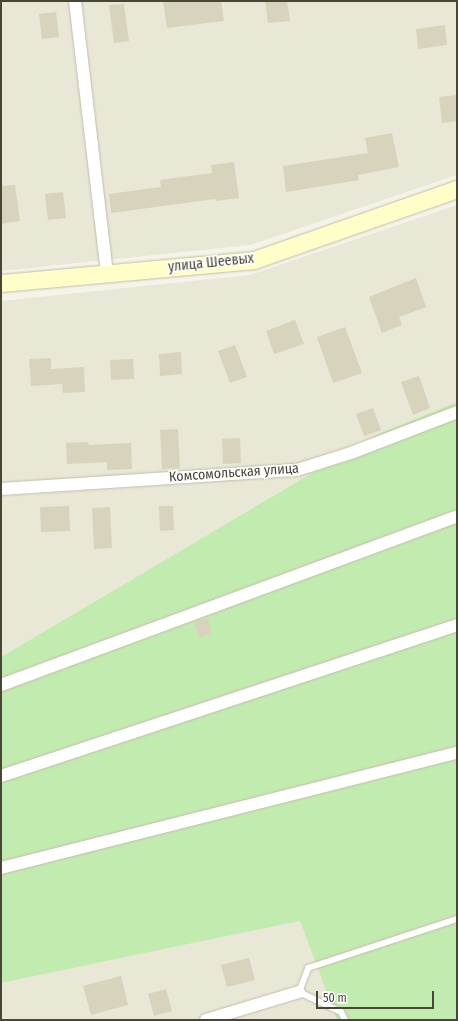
<!DOCTYPE html>
<meta charset="utf-8">
<style>
body{margin:0}
#map{position:relative;width:458px;height:1021px;overflow:hidden;background:#f5f4e8;font-family:"Fira Sans Condensed",sans-serif}
div>[style]{position:absolute}
[style*='--x']{left:calc(var(--x)*1px);top:calc(var(--y)*1px);width:calc(var(--w)*1px);rotate:calc(var(--a)*1deg)}
.residential>*{inset:0;background:#e9e7d6}
.green>*{inset:0;background:#c2ebaf}
.building>*{inset:0;background:#d7d3bd}
.roads{filter:drop-shadow(0 0 1px #c1beaa) drop-shadow(0 0 1px #c1beaa)}
.lane>*{height:6px;margin:-3px;padding:0 3px;transform-origin:3px;border-radius:3px;background:#fff}
.street>*{height:12px;margin:-6px;padding:0 6px;transform-origin:6px;border-radius:6px;background:#fff}
.secondary>*{height:17px;margin:-8.5px;padding:0 8.5px;transform-origin:8.5px;border-radius:8.5px;background:#fffec8}
span{translate:-50% -50%;white-space:nowrap;text-align:center;line-height:1.15;-webkit-text-stroke:3px #fff;paint-order:stroke}
.street-label{font-size:14px;color:#494636}
.frame{position:absolute;inset:0;border:2px solid #494636;pointer-events:none}
.scale{position:absolute;left:316px;top:991px;width:118px;height:18px;box-sizing:border-box;border:2px solid #494636;border-top:0;padding-left:5px;font-size:12px;line-height:14px;white-space:nowrap;color:#494636;-webkit-text-stroke:3px #fff;paint-order:stroke}
</style>
<div id="map">
<div class="residential">
<i style="clip-path:polygon(1px 1px,457px 1px,457px 175px,250px 245px,1px 271px)"></i>
<i style="clip-path:polygon(457px 205px,457px 402px,378px 434px,1px 657px,1px 301px,250px 275px)"></i>
<i style="clip-path:polygon(300px 921px,337px 1020px,1px 1020px,1px 983px)"></i>
</div>
<div class="green">
<i style="clip-path:polygon(457px 402px,457px 1020px,337px 1020px,300px 921px,1px 983px,1px 657px,378px 434px)"></i>
</div>
<div class="building">
<i style="clip-path:polygon(163px 1px,221px 1px,224px 21px,167px 28px)"></i>
<i style="clip-path:polygon(265px 1px,287px 1px,290px 21px,268px 23px)"></i>
<i style="clip-path:polygon(124px 4px,129px 41px,114px 43px,109px 5px)"></i>
<i style="clip-path:polygon(56px 12px,59px 37px,42px 39px,39px 14px)"></i>
<i style="clip-path:polygon(445px 25px,447px 45px,418px 49px,416px 29px)"></i>
<i style="clip-path:polygon(457px 95px,457px 121px,442px 123px,439px 97px)"></i>
<i style="clip-path:polygon(392px 133px,399px 167px,358px 175px,359px 180px,286px 192px,283px 166px,368px 153px,365px 138px)"></i>
<i style="clip-path:polygon(234px 162px,239px 198px,216px 201px,215px 199px,111px 213px,109px 194px,161px 187px,160px 180px,212px 173px,211px 165px)"></i>
<i style="clip-path:polygon(15px 185px,20px 221px,1px 224px,1px 186px)"></i>
<i style="clip-path:polygon(63px 192px,66px 218px,48px 220px,45px 194px)"></i>
<i style="clip-path:polygon(416px 278px,426px 307px,399px 317px,402px 325px,382px 333px,369px 297px)"></i>
<i style="clip-path:polygon(295px 320px,304px 344px,274px 354px,266px 331px)"></i>
<i style="clip-path:polygon(345px 327px,362px 373px,333px 383px,317px 337px)"></i>
<i style="clip-path:polygon(235px 345px,247px 377px,230px 383px,218px 351px)"></i>
<i style="clip-path:polygon(181px 352px,182px 374px,160px 376px,159px 354px)"></i>
<i style="clip-path:polygon(51px 358px,51px 369px,84px 367px,85px 392px,63px 393px,62px 384px,31px 386px,29px 359px)"></i>
<i style="clip-path:polygon(133px 359px,134px 379px,111px 380px,110px 360px)"></i>
<i style="clip-path:polygon(419px 376px,430px 408px,413px 415px,401px 382px)"></i>
<i style="clip-path:polygon(373px 408px,381px 430px,364px 436px,356px 414px)"></i>
<i style="clip-path:polygon(178px 429px,180px 468px,162px 469px,160px 430px)"></i>
<i style="clip-path:polygon(240px 438px,241px 463px,223px 464px,222px 439px)"></i>
<i style="clip-path:polygon(88px 442px,89px 445px,131px 443px,132px 469px,107px 470px,107px 462px,67px 464px,66px 443px)"></i>
<i style="clip-path:polygon(69px 506px,70px 531px,41px 532px,40px 507px)"></i>
<i style="clip-path:polygon(159px 506px,173px 506px,174px 530px,160px 531px)"></i>
<i style="clip-path:polygon(110px 507px,112px 548px,94px 549px,92px 508px)"></i>
<i style="clip-path:polygon(208px 618px,212px 634px,199px 638px,194px 622px)"></i>
<i style="clip-path:polygon(249px 958px,255px 980px,227px 987px,221px 965px)"></i>
<i style="clip-path:polygon(121px 976px,128px 1005px,91px 1015px,83px 986px)"></i>
<i style="clip-path:polygon(166px 989px,172px 1011px,154px 1016px,148px 994px)"></i>
</div>
<div class="roads">
<div class="lane">
<i style="--x:345;--y:1020;--w:9;--a:-117"></i>
<i style="--x:341;--y:1012;--w:47;--a:-154.5"></i>
<i style="--x:299;--y:992;--w:26;--a:-69"></i>
<i style="--x:308;--y:968;--w:157;--a:-18.2"></i>
</div>
<div class="street">
<i style="--x:75;--y:1;--w:274;--a:83.3"></i>
<i style="--x:1;--y:489;--w:297;--a:-3.7"></i>
<i style="--x:297;--y:470;--w:57;--a:-17.5"></i>
<i style="--x:351;--y:453;--w:114;--a:-21.1"></i>
<i style="--x:1;--y:685;--w:486;--a:-20.3"></i>
<i style="--x:1;--y:776;--w:480;--a:-18.3"></i>
<i style="--x:1;--y:868;--w:470;--a:-14.2"></i>
<i style="--x:206;--y:1020;--w:97;--a:-16.8"></i>
</div>
<div class="secondary">
<i style="--x:1;--y:283;--w:254;--a:-5.2"></i>
<i style="--x:254;--y:260;--w:215;--a:-19.3"></i>
</div>
</div>
<div class="street-label">
<span style="left:211px;top:263px;rotate:-6deg">улица Шеевых</span>
<span style="left:234px;top:473px;rotate:-4deg">Комсомольская улица</span>
</div>
<div class="frame"></div>
<div class="scale">50 m</div>
</div>
